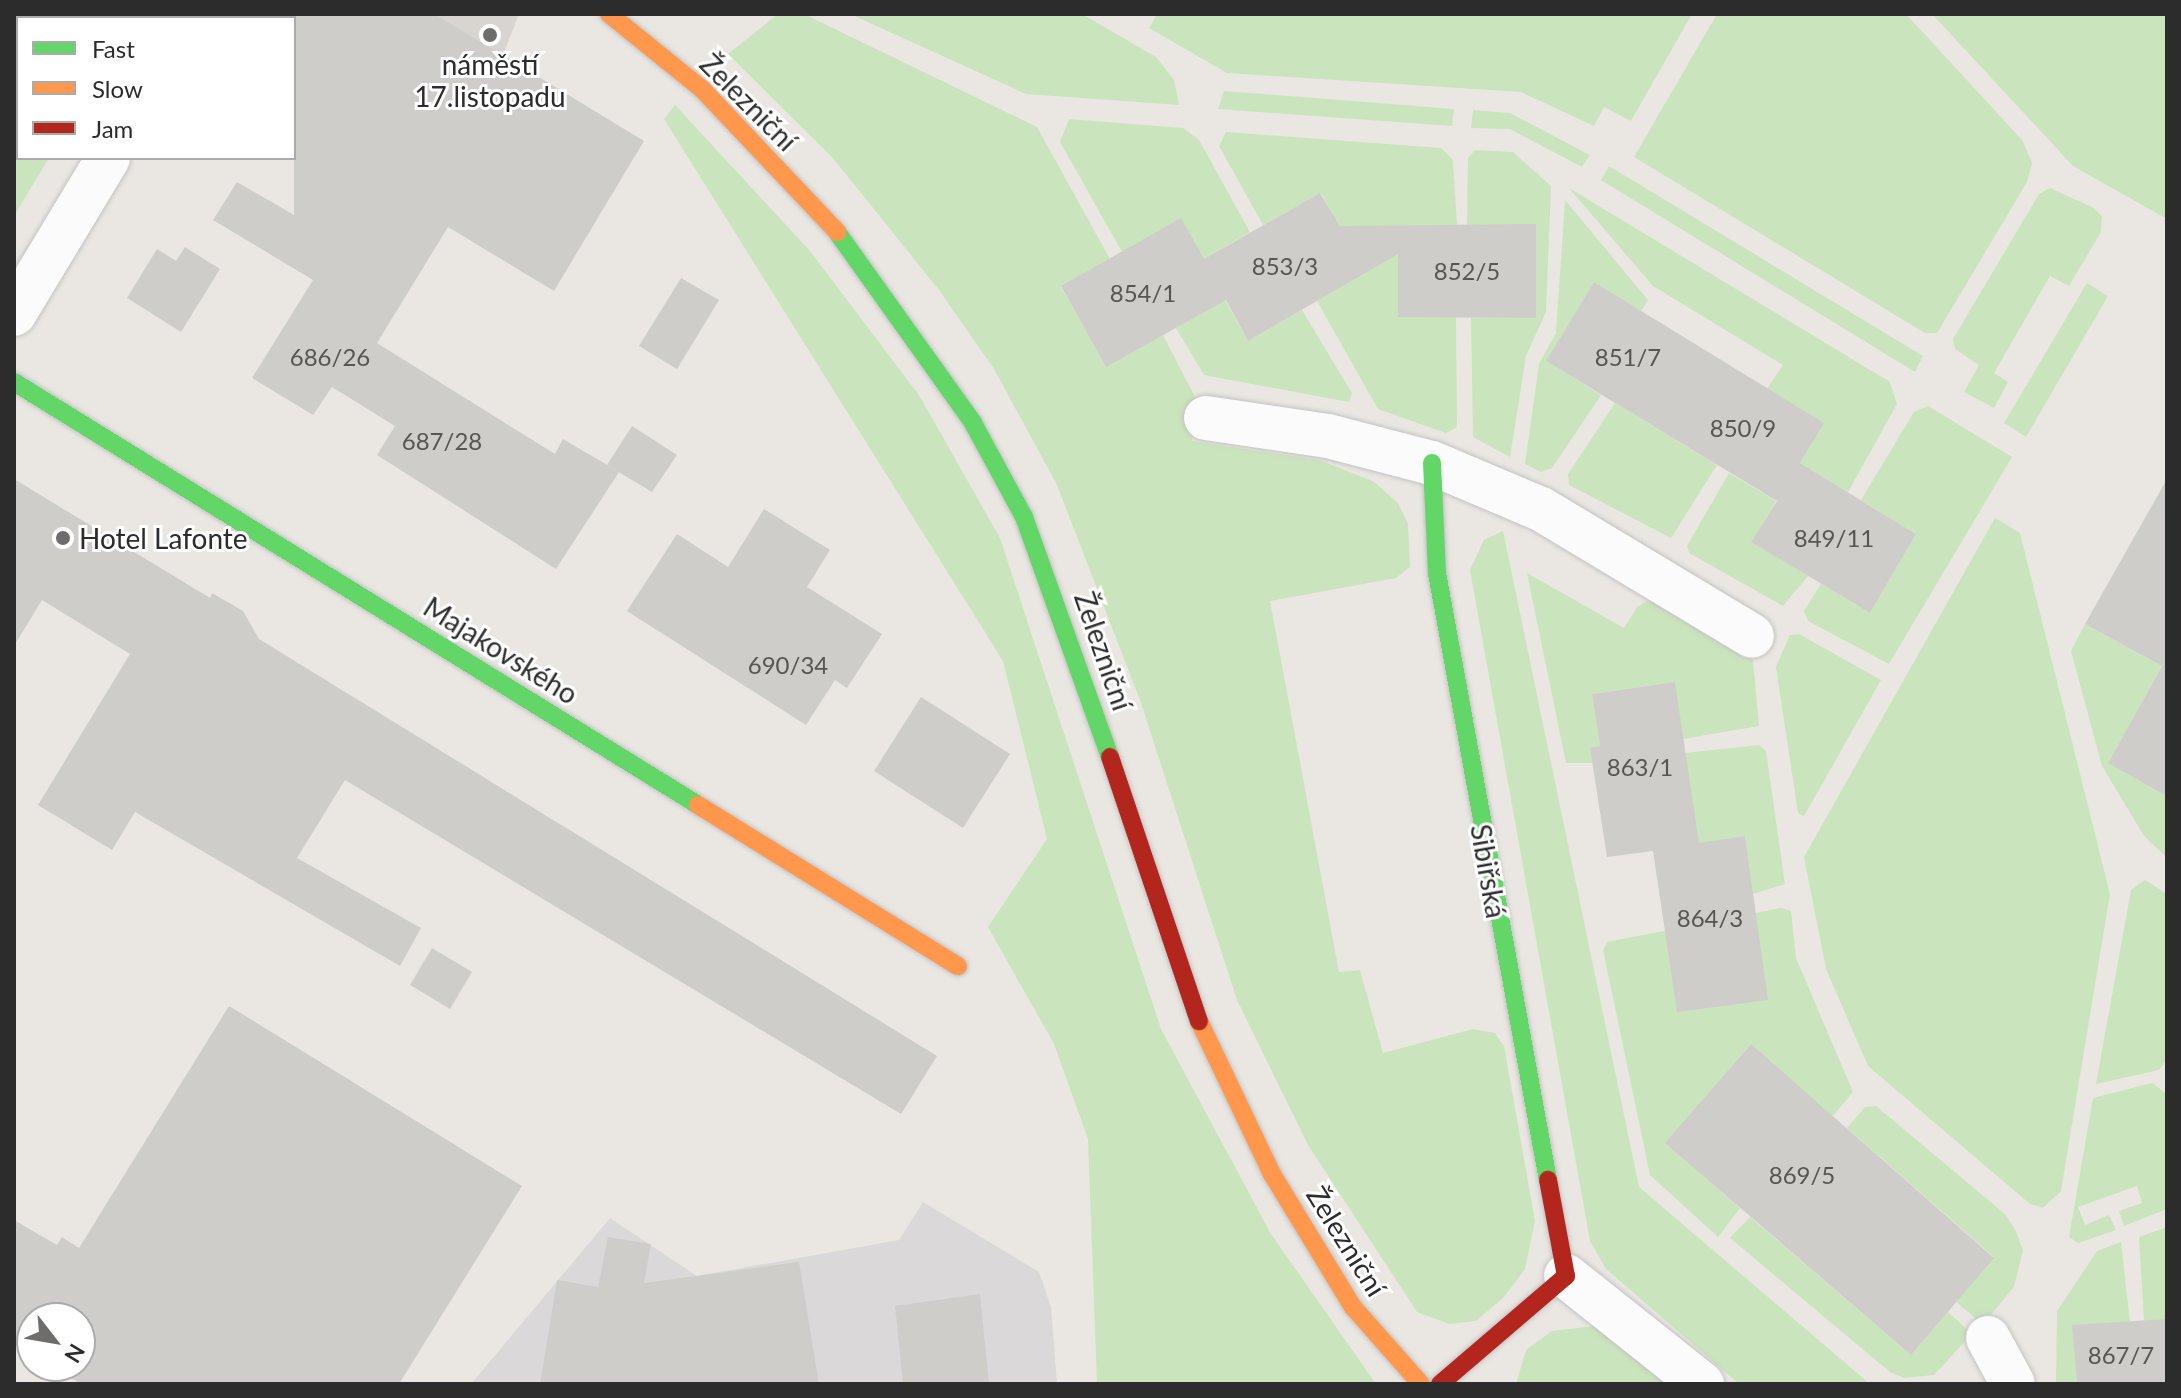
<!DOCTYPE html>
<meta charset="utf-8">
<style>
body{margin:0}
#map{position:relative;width:2181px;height:1398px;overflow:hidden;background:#eae7e2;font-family:Lato,sans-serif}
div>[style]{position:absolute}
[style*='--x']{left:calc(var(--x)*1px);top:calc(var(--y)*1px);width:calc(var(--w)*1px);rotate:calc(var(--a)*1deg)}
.industrial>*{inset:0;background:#dbd8d9}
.green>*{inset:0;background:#cae4bd}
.plaza>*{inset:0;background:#d8d5d0}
.building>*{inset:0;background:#cfcdc9}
.roads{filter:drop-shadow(0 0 2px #c3c3c3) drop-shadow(0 0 2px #c3c3c3)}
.street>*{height:44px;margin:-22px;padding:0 22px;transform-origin:22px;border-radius:22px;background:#fcfbfb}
.fast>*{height:18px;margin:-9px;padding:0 9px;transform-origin:9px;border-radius:9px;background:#63d668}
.slow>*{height:18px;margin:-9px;padding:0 9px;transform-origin:9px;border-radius:9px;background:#ff974d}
.jam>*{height:18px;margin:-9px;padding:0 9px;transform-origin:9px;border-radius:9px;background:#b3261e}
.dots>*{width:22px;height:22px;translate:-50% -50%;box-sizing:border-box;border:4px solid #fff;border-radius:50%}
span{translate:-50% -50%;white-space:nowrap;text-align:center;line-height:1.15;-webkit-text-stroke:6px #fff;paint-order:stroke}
.number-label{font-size:24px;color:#565655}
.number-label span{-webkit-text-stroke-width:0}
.poi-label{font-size:28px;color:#2c2c2c}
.left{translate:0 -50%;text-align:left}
.street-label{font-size:28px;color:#2c2c2c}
.frame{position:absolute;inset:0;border:16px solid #2c2c2c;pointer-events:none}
.legend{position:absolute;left:16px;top:16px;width:280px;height:144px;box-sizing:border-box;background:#fff;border:2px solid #ababab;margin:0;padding:10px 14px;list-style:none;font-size:24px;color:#2c2c2c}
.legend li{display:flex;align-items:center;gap:16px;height:40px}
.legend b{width:40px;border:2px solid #ababab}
.north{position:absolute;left:16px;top:1302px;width:80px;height:80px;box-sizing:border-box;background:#fff;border:2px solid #ababab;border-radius:50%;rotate:121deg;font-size:22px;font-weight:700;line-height:32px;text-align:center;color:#2c2c2c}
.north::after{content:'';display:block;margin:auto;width:28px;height:36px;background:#6e6d6c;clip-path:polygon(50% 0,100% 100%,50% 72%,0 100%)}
</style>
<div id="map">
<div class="industrial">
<i style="clip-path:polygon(923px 1202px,1039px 1272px,1051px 1307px,1057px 1384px,471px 1384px,610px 1218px,697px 1276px,899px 1240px)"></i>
</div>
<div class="green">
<i style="clip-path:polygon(778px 14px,804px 14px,1037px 127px,1110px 259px,1061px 287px,1106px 366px,1163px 335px,1195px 397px,1192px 441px,1319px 460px,1373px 481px,1398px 503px,1408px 524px,1410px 567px,1396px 578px,1270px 601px,1339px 972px,1360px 970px,1383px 1053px,1473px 1029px,1495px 1033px,1504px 1046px,1535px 1221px,1525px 1269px,1504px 1297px,1476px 1321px,1449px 1324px,1417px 1312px,1308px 1145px,1237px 1000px,1140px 700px,1057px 485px,994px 369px,939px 290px,832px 157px,728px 54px)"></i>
<i style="clip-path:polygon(850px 14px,1082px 14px,1156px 57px,1174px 80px,1179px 105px,1026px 94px)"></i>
<i style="clip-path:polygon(1157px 14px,1692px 14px,1631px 121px,1604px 107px,1594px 126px,1521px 92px,1227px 73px,1149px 28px)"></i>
<i style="clip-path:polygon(1717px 14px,1906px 14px,2022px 140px,2032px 163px,2027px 182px,1937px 333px,1925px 333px,1634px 157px)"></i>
<i style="clip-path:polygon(1932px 14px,2167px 14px,2167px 219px,2073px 166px)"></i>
<i style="clip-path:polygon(14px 20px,18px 158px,49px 158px,14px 216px)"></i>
<i style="clip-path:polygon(1224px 91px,1454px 109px,1452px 126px,1218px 109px)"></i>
<i style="clip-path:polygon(675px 105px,810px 251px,919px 395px,1000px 538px,1161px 1029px,1271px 1234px,1376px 1384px,1097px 1384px,1088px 1139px,1054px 1044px,988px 927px,1047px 839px,1003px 661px,664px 119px)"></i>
<i style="clip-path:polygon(1473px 110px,1510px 113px,1590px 155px,1582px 167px,1510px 129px,1471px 128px)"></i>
<i style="clip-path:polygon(1069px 119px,1183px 128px,1199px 140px,1250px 232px,1204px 259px,1122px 252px,1060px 142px)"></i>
<i style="clip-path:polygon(1226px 132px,1441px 148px,1453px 160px,1457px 225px,1398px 226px,1398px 317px,1456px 317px,1457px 427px,1446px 433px,1378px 409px,1317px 301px,1366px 272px,1321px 193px,1263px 225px,1219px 146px)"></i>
<i style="clip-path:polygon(1475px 150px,1513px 152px,1551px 186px,1546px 312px,1526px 356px,1510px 457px,1473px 437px,1471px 318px,1535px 318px,1467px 225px,1468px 158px)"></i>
<i style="clip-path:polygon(1609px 166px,1923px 356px,1915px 372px,1601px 180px)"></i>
<i style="clip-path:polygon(1569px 188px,1890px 382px,1897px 404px,1848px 492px,1800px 463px,1823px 423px,1767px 389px,1783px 365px,1653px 286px)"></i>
<i style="clip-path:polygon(2050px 188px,2092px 207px,2102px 216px,2101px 232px,2069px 286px,2050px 276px,1994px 373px,2008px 382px,1994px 408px,1964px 392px,1979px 365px,1955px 349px,1953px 339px,2039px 194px)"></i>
<i style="clip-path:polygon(1565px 200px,1648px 300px,1641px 311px,1594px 282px,1546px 361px,1601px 395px,1552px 468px,1541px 472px,1525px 464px,1539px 364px,1556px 333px)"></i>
<i style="clip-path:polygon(2087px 283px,2108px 296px,2026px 437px,2004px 423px)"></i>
<i style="clip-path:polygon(1225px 300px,1248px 341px,1302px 310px,1352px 393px,1349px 402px,1204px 375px,1176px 328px)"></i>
<i style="clip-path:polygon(1615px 403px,1717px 465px,1671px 538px,1569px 485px,1568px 474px)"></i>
<i style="clip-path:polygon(1928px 406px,2012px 457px,1889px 664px,1808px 621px,1804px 611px,1821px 584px,1870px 613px,1916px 534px,1861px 500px,1914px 412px)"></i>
<i style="clip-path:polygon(1729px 473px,1776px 501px,1752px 542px,1808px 576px,1783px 606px,1689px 553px,1687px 546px)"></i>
<i style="clip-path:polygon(1995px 518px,2020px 533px,2110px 894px,2061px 1191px,2043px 1208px,2030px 1204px,1868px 1066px,1826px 969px,1804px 857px)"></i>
<i style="clip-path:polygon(1503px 531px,1639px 1187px,1870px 1384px,1739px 1384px,1606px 1269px,1590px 1241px,1470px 570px,1484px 540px)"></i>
<i style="clip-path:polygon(1527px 573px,1624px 628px,1637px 607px,1647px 601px,1660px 604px,1753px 660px,1759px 726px,1683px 739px,1675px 682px,1592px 694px,1600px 746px,1593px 763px,1566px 763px)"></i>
<i style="clip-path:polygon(2085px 624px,2162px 666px,2108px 763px,2167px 791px,2167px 858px,2144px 836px,2102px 766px,2071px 651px)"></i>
<i style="clip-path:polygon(1799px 634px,1881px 680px,1804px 816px,1798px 813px,1776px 667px,1790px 635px)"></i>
<i style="clip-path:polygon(1759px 745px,1766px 751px,1785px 884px,1753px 894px,1745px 836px,1697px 844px,1685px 753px)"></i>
<i style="clip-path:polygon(2145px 880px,2167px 894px,2167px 1059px,2159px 1070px,2096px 1084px,2131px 890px)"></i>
<i style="clip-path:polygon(1781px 908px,1791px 911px,1796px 958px,1853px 1092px,1833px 1116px,1750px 1045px,1666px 1143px,1740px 1208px,1718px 1237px,1650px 1175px,1603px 950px,1607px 942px)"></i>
<i style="clip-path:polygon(2152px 1083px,2167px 1094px,2167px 1209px,2124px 1226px,2119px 1211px,2142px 1203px,2137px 1186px,2078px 1207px,2085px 1225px,2109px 1215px,2116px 1230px,2078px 1243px,2069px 1237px,2093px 1098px)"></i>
<i style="clip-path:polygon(1876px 1106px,2006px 1215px,2016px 1232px,2023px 1250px,2014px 1287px,1983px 1324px,1956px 1302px,1994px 1257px,1847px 1128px,1865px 1107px)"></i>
<i style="clip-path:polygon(1750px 1217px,1911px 1355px,1948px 1312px,1972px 1334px,1934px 1375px,1904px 1378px,1890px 1372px,1730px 1238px)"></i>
<i style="clip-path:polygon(2167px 1227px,2167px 1319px,2144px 1321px,2139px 1237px)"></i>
<i style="clip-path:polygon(2121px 1242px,2130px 1322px,2073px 1326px,2077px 1384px,2056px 1384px,2057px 1311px,2097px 1251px)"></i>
<i style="clip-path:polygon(1595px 1326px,1675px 1384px,1516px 1384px,1526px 1350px,1552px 1331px)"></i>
</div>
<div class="plaza">
<i style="clip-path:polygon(435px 14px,519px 14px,503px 55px)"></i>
</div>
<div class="building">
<i style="clip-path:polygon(294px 14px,435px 14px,644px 141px,554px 291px,448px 227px,377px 343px,555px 454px,563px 439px,619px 472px,556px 569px,377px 455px,395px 426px,332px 387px,313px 415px,252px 378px,313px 280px,213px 220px,237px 182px,294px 215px)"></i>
<i style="clip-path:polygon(1320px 193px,1340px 226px,1536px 224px,1536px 318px,1398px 317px,1398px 254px,1248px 341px,1226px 300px,1106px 367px,1061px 286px,1181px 218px,1204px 259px)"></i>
<i style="clip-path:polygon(185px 247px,220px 269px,181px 332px,127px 298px,157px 249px,176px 261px)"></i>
<i style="clip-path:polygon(681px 278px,719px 300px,677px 369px,639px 346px)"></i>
<i style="clip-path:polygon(1594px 282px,1824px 423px,1800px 463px,1916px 534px,1870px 613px,1751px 542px,1777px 501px,1546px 361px)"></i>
<i style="clip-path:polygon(632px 426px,677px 455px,652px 492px,607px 465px)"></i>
<i style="clip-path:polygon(14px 479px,210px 598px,212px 593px,243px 611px,259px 639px,937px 1056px,901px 1114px,345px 780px,297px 858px,421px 928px,400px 966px,135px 812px,112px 850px,38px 805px,130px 654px,42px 600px,14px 646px)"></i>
<i style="clip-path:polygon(2167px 479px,2167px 796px,2108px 763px,2162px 666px,2085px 624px)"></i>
<i style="clip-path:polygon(764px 509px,830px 550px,807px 587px,882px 634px,847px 688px,835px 680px,806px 725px,627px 611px,677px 534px,728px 567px)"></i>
<i style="clip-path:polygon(1675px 682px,1699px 843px,1745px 836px,1768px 1000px,1677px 1012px,1653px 851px,1607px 857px,1590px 748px,1600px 746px,1592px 694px)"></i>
<i style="clip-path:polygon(921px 697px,1010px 754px,963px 828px,874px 771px)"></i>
<i style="clip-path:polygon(432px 948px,472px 972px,450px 1009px,410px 985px)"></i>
<i style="clip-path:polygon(229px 1006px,522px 1186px,399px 1384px,81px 1384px,51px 1366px,80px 1366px,80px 1318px,32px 1318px,32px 1354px,14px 1343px,14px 1220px,57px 1245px,62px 1237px,79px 1248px)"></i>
<i style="clip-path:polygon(1751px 1044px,1994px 1258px,1911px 1355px,1665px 1143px)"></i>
<i style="clip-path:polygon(608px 1237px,651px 1244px,644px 1283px,799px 1262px,819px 1384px,540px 1384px,557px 1280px,598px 1287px)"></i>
<i style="clip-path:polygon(980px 1294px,989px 1384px,903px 1384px,895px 1306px)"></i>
<i style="clip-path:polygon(2167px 1319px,2167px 1384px,2077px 1384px,2072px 1325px)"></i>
</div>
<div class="roads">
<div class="street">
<i style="--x:192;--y:18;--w:5;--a:-53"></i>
<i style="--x:14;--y:314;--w:182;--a:-58.9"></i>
<i style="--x:1206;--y:418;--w:123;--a:8.4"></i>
<i style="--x:1328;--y:436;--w:107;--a:14.6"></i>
<i style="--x:1432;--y:463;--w:118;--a:22.9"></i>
<i style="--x:1541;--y:509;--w:246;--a:31"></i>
<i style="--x:1566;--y:1276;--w:174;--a:38.5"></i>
<i style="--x:1988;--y:1338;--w:52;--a:61.5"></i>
</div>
<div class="fast">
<i style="--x:837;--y:232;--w:234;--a:54.5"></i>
<i style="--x:973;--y:423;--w:107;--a:61.5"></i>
<i style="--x:1024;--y:517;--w:255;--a:70.3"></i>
<i style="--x:14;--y:382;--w:804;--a:31.73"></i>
<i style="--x:1432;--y:463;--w:110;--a:87.4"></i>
<i style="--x:1437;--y:573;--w:617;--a:79.64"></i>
</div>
<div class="slow">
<i style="--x:609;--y:14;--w:119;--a:38.9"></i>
<i style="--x:702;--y:89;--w:197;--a:46.6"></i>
<i style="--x:698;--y:805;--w:306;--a:31.8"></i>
<i style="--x:1199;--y:1021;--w:170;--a:64.5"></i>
<i style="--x:1272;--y:1174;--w:156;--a:58.7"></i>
<i style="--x:1353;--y:1307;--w:103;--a:48.6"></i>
</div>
<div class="jam">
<i style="--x:1110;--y:757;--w:279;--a:71.4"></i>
<i style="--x:1440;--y:1384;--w:166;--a:-40.6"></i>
<i style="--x:1566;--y:1276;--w:98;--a:-100.6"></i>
</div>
</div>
<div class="dots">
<i style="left:490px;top:35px;background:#6e6d6c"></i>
<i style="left:63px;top:538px;background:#6e6d6c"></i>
</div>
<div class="number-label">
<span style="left:1285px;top:266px">853/3</span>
<span style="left:1467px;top:271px">852/5</span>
<span style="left:1143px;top:293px">854/1</span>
<span style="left:330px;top:357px">686/26</span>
<span style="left:1628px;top:357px">851/7</span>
<span style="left:1743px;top:428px">850/9</span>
<span style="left:442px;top:441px">687/28</span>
<span style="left:1834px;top:538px">849/11</span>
<span style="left:788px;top:665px">690/34</span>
<span style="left:1640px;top:767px">863/1</span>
<span style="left:1710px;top:918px">864/3</span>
<span style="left:1802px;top:1175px">869/5</span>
<span style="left:2121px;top:1355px">867/7</span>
</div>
<div class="poi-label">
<span style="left:490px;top:80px">náměstí<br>17.listopadu</span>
<span class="left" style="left:79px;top:538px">Hotel Lafonte</span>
</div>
<div class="street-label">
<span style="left:749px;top:102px;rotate:45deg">Železniční</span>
<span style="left:501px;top:650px;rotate:32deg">Majakovského</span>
<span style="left:1104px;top:651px;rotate:71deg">Železniční</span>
<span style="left:1489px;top:871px;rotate:80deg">Sibiřská</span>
<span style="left:1347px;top:1241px;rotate:58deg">Železniční</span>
</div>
<div class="frame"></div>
<ul class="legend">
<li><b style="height:10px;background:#63d668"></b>Fast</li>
<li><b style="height:10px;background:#ff974d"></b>Slow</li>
<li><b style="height:10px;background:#b3261e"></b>Jam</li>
</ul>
<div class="north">N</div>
</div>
